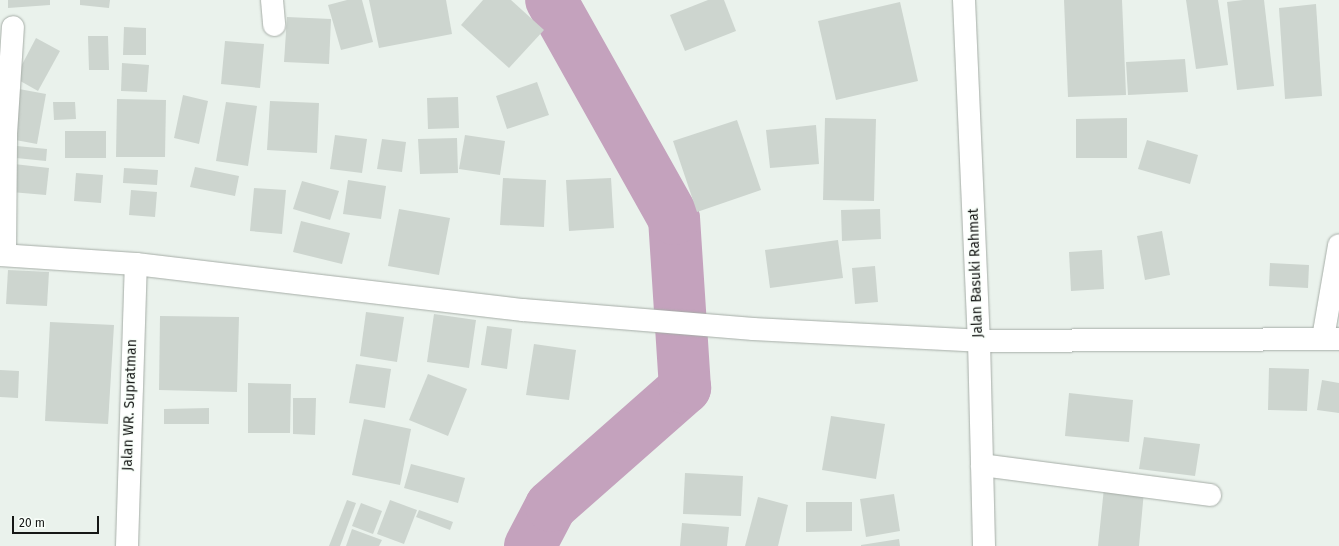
<!DOCTYPE html>
<style>
body{margin:0}
#map{position:relative;width:1339px;height:546px;overflow:hidden;background:#eaf2ec;font-family:"Fira Sans",sans-serif}
div>[style]{position:absolute}
[style*='--x']{left:calc(var(--x)*1px);top:calc(var(--y)*1px);width:calc(var(--w)*1px);rotate:calc(var(--a)*1deg)}
.river>*{height:52px;margin:-26px;padding:0 26px;transform-origin:26px;border-radius:26px;background:#c4a2bd}
.building>*{inset:0;background:#cdd5cf}
.roads{filter:drop-shadow(0 0 1px #a6ada7) drop-shadow(0 0 1px #a6ada7)}
.minor>*{height:22px;margin:-11px;padding:0 11px;transform-origin:11px;border-radius:11px;background:#fff}
.tertiary>*{height:22px;margin:-11px;padding:0 11px;transform-origin:11px;border-radius:11px;background:#fff}
.primary>*{height:22px;margin:-11px;padding:0 11px;transform-origin:11px;border-radius:11px;background:#fff}
span{translate:-50% -50%;white-space:nowrap;text-align:center;line-height:1.15;-webkit-text-stroke:3px #f9fffa;paint-order:stroke}
.street-label{font-size:14px;color:#151715}
.scale{position:absolute;left:12px;top:516px;width:87px;height:18px;box-sizing:border-box;border:2px solid #151715;border-top:0;padding-left:5px;font-size:12px;line-height:14px;white-space:nowrap;color:#151715;-webkit-text-stroke:3px #f9fffa;paint-order:stroke}
</style>
<div id="map">
<div class="river">
<i style="--x:530;--y:546;--w:45;--a:-62.3"></i>
<i style="--x:551;--y:506;--w:179;--a:-41.4"></i>
<i style="--x:685;--y:388;--w:169;--a:-93.7"></i>
<i style="--x:674;--y:219;--w:251;--a:-119.3"></i>
</div>
<div class="building">
<i style="clip-path:polygon(8px 0,50px 0,50px 5px,8px 8px)"></i>
<i style="clip-path:polygon(80px 0,110px 0,109px 8px,80px 5px)"></i>
<i style="clip-path:polygon(347px 0,362px 0,373px 42px,341px 50px,328px 5px)"></i>
<i style="clip-path:polygon(369px 0,446px 0,452px 34px,379px 48px)"></i>
<i style="clip-path:polygon(483px 0,511px 0,544px 30px,509px 68px,461px 25px)"></i>
<i style="clip-path:polygon(708px 0,724px 0,736px 31px,685px 51px,670px 15px)"></i>
<i style="clip-path:polygon(1064px 0,1122px 0,1126px 95px,1068px 97px)"></i>
<i style="clip-path:polygon(1186px 0,1218px 0,1228px 65px,1196px 69px)"></i>
<i style="clip-path:polygon(1243px 0,1264px 0,1274px 86px,1237px 90px,1227px 2px)"></i>
<i style="clip-path:polygon(900px 2px,918px 81px,836px 100px,818px 21px)"></i>
<i style="clip-path:polygon(1316px 4px,1322px 96px,1285px 99px,1279px 8px)"></i>
<i style="clip-path:polygon(287px 17px,331px 19px,329px 64px,284px 62px)"></i>
<i style="clip-path:polygon(124px 27px,146px 28px,146px 55px,123px 55px)"></i>
<i style="clip-path:polygon(88px 36px,108px 36px,109px 70px,89px 70px)"></i>
<i style="clip-path:polygon(36px 38px,60px 51px,38px 91px,15px 78px)"></i>
<i style="clip-path:polygon(225px 41px,264px 44px,260px 88px,221px 84px)"></i>
<i style="clip-path:polygon(1185px 59px,1188px 92px,1128px 95px,1126px 62px)"></i>
<i style="clip-path:polygon(122px 63px,149px 65px,147px 92px,121px 91px)"></i>
<i style="clip-path:polygon(537px 82px,549px 115px,507px 129px,496px 96px)"></i>
<i style="clip-path:polygon(19px 89px,46px 94px,37px 144px,10px 139px)"></i>
<i style="clip-path:polygon(183px 95px,208px 101px,199px 144px,174px 138px)"></i>
<i style="clip-path:polygon(458px 97px,459px 128px,428px 129px,427px 98px)"></i>
<i style="clip-path:polygon(117px 99px,166px 100px,165px 157px,116px 157px)"></i>
<i style="clip-path:polygon(270px 101px,319px 103px,317px 153px,267px 150px)"></i>
<i style="clip-path:polygon(53px 102px,75px 102px,76px 119px,54px 120px)"></i>
<i style="clip-path:polygon(226px 102px,257px 106px,248px 166px,216px 161px)"></i>
<i style="clip-path:polygon(825px 118px,876px 119px,874px 201px,823px 200px)"></i>
<i style="clip-path:polygon(1127px 118px,1127px 158px,1076px 158px,1076px 119px)"></i>
<i style="clip-path:polygon(737px 120px,761px 190px,697px 212px,673px 141px)"></i>
<i style="clip-path:polygon(816px 125px,819px 164px,770px 168px,766px 130px)"></i>
<i style="clip-path:polygon(65px 131px,106px 131px,106px 158px,65px 158px)"></i>
<i style="clip-path:polygon(335px 135px,367px 139px,362px 173px,330px 169px)"></i>
<i style="clip-path:polygon(465px 135px,505px 141px,500px 175px,459px 169px)"></i>
<i style="clip-path:polygon(457px 138px,458px 173px,420px 174px,418px 139px)"></i>
<i style="clip-path:polygon(382px 139px,406px 142px,402px 172px,377px 169px)"></i>
<i style="clip-path:polygon(1147px 140px,1198px 155px,1190px 184px,1138px 169px)"></i>
<i style="clip-path:polygon(17px 146px,47px 149px,46px 161px,16px 158px)"></i>
<i style="clip-path:polygon(14px 164px,49px 168px,46px 195px,11px 192px)"></i>
<i style="clip-path:polygon(195px 167px,239px 176px,235px 196px,190px 187px)"></i>
<i style="clip-path:polygon(124px 168px,158px 170px,157px 185px,123px 183px)"></i>
<i style="clip-path:polygon(76px 173px,103px 175px,101px 203px,74px 201px)"></i>
<i style="clip-path:polygon(503px 178px,546px 180px,544px 227px,500px 225px)"></i>
<i style="clip-path:polygon(611px 178px,614px 228px,569px 231px,566px 180px)"></i>
<i style="clip-path:polygon(348px 180px,386px 186px,381px 219px,343px 214px)"></i>
<i style="clip-path:polygon(302px 181px,339px 191px,330px 220px,293px 209px)"></i>
<i style="clip-path:polygon(254px 188px,286px 190px,282px 234px,250px 231px)"></i>
<i style="clip-path:polygon(131px 190px,157px 192px,155px 217px,129px 215px)"></i>
<i style="clip-path:polygon(399px 209px,450px 218px,439px 275px,388px 266px)"></i>
<i style="clip-path:polygon(880px 209px,881px 239px,842px 241px,841px 210px)"></i>
<i style="clip-path:polygon(301px 221px,350px 233px,342px 264px,293px 252px)"></i>
<i style="clip-path:polygon(1162px 231px,1170px 275px,1145px 280px,1137px 236px)"></i>
<i style="clip-path:polygon(838px 240px,843px 278px,770px 288px,765px 250px)"></i>
<i style="clip-path:polygon(1102px 250px,1104px 289px,1071px 291px,1069px 252px)"></i>
<i style="clip-path:polygon(1270px 263px,1309px 265px,1308px 288px,1269px 286px)"></i>
<i style="clip-path:polygon(875px 266px,878px 302px,855px 304px,852px 268px)"></i>
<i style="clip-path:polygon(8px 270px,49px 272px,47px 306px,6px 304px)"></i>
<i style="clip-path:polygon(366px 312px,404px 317px,397px 362px,360px 356px)"></i>
<i style="clip-path:polygon(434px 314px,476px 320px,469px 368px,427px 362px)"></i>
<i style="clip-path:polygon(160px 316px,239px 317px,237px 392px,159px 390px)"></i>
<i style="clip-path:polygon(50px 322px,114px 325px,108px 424px,45px 421px)"></i>
<i style="clip-path:polygon(487px 326px,512px 329px,507px 369px,481px 365px)"></i>
<i style="clip-path:polygon(534px 344px,576px 350px,569px 400px,526px 395px)"></i>
<i style="clip-path:polygon(356px 364px,391px 369px,385px 408px,349px 403px)"></i>
<i style="clip-path:polygon(1269px 368px,1309px 369px,1307px 411px,1268px 410px)"></i>
<i style="clip-path:polygon(0 370px,19px 371px,18px 398px,0 397px)"></i>
<i style="clip-path:polygon(428px 374px,467px 389px,448px 436px,409px 420px)"></i>
<i style="clip-path:polygon(1322px 380px,1339px 383px,1339px 413px,1317px 410px)"></i>
<i style="clip-path:polygon(248px 383px,291px 384px,290px 433px,248px 433px)"></i>
<i style="clip-path:polygon(1069px 393px,1133px 400px,1129px 442px,1065px 436px)"></i>
<i style="clip-path:polygon(293px 398px,316px 398px,315px 435px,293px 434px)"></i>
<i style="clip-path:polygon(209px 408px,209px 424px,164px 424px,164px 409px)"></i>
<i style="clip-path:polygon(831px 416px,885px 424px,876px 479px,822px 470px)"></i>
<i style="clip-path:polygon(364px 419px,411px 429px,400px 485px,352px 475px)"></i>
<i style="clip-path:polygon(1144px 437px,1200px 444px,1195px 476px,1139px 469px)"></i>
<i style="clip-path:polygon(411px 464px,465px 478px,458px 503px,404px 488px)"></i>
<i style="clip-path:polygon(685px 473px,743px 476px,741px 516px,683px 514px)"></i>
<i style="clip-path:polygon(1104px 488px,1144px 491px,1139px 546px,1098px 546px)"></i>
<i style="clip-path:polygon(894px 494px,900px 531px,866px 537px,860px 499px)"></i>
<i style="clip-path:polygon(758px 497px,788px 505px,778px 546px,745px 546px)"></i>
<i style="clip-path:polygon(347px 500px,356px 503px,340px 546px,329px 546px)"></i>
<i style="clip-path:polygon(390px 500px,417px 510px,404px 544px,377px 534px)"></i>
<i style="clip-path:polygon(806px 502px,852px 502px,852px 531px,806px 532px)"></i>
<i style="clip-path:polygon(361px 503px,382px 511px,373px 534px,352px 526px)"></i>
<i style="clip-path:polygon(419px 510px,453px 522px,450px 530px,416px 517px)"></i>
<i style="clip-path:polygon(682px 523px,729px 527px,727px 546px,680px 546px)"></i>
<i style="clip-path:polygon(352px 529px,382px 540px,379px 546px,346px 546px)"></i>
<i style="clip-path:polygon(899px 539px,900px 546px,861px 546px,861px 545px)"></i>
</div>
<div class="roads">
<div class="minor">
<i style="--x:272;--y:0;--w:25;--a:85"></i>
<i style="--x:5;--y:255;--w:121;--a:-89.5"></i>
<i style="--x:6;--y:134;--w:107;--a:-86.3"></i>
<i style="--x:1323;--y:338;--w:94;--a:-80.2"></i>
<i style="--x:982;--y:465;--w:230;--a:7.5"></i>
<i style="--x:127;--y:546;--w:282;--a:-88.2"></i>
</div>
<div class="tertiary">
<i style="--x:0;--y:255;--w:136;--a:3.8"></i>
<i style="--x:136;--y:264;--w:390;--a:6.8"></i>
<i style="--x:523;--y:310;--w:231;--a:4.7"></i>
<i style="--x:753;--y:329;--w:226;--a:3"></i>
<i style="--x:979;--y:341;--w:360;--a:-0.3"></i>
</div>
<div class="primary">
<i style="--x:964;--y:0;--w:341;--a:87.5"></i>
<i style="--x:979;--y:341;--w:205;--a:88.6"></i>
</div>
</div>
<div class="street-label">
<span style="left:976px;top:273px;rotate:-92deg">Jalan Basuki Rahmat</span>
<span style="left:130px;top:405px;rotate:-88deg">Jalan WR. Supratman</span>
</div>
<div class="scale">20 m</div>
</div>
